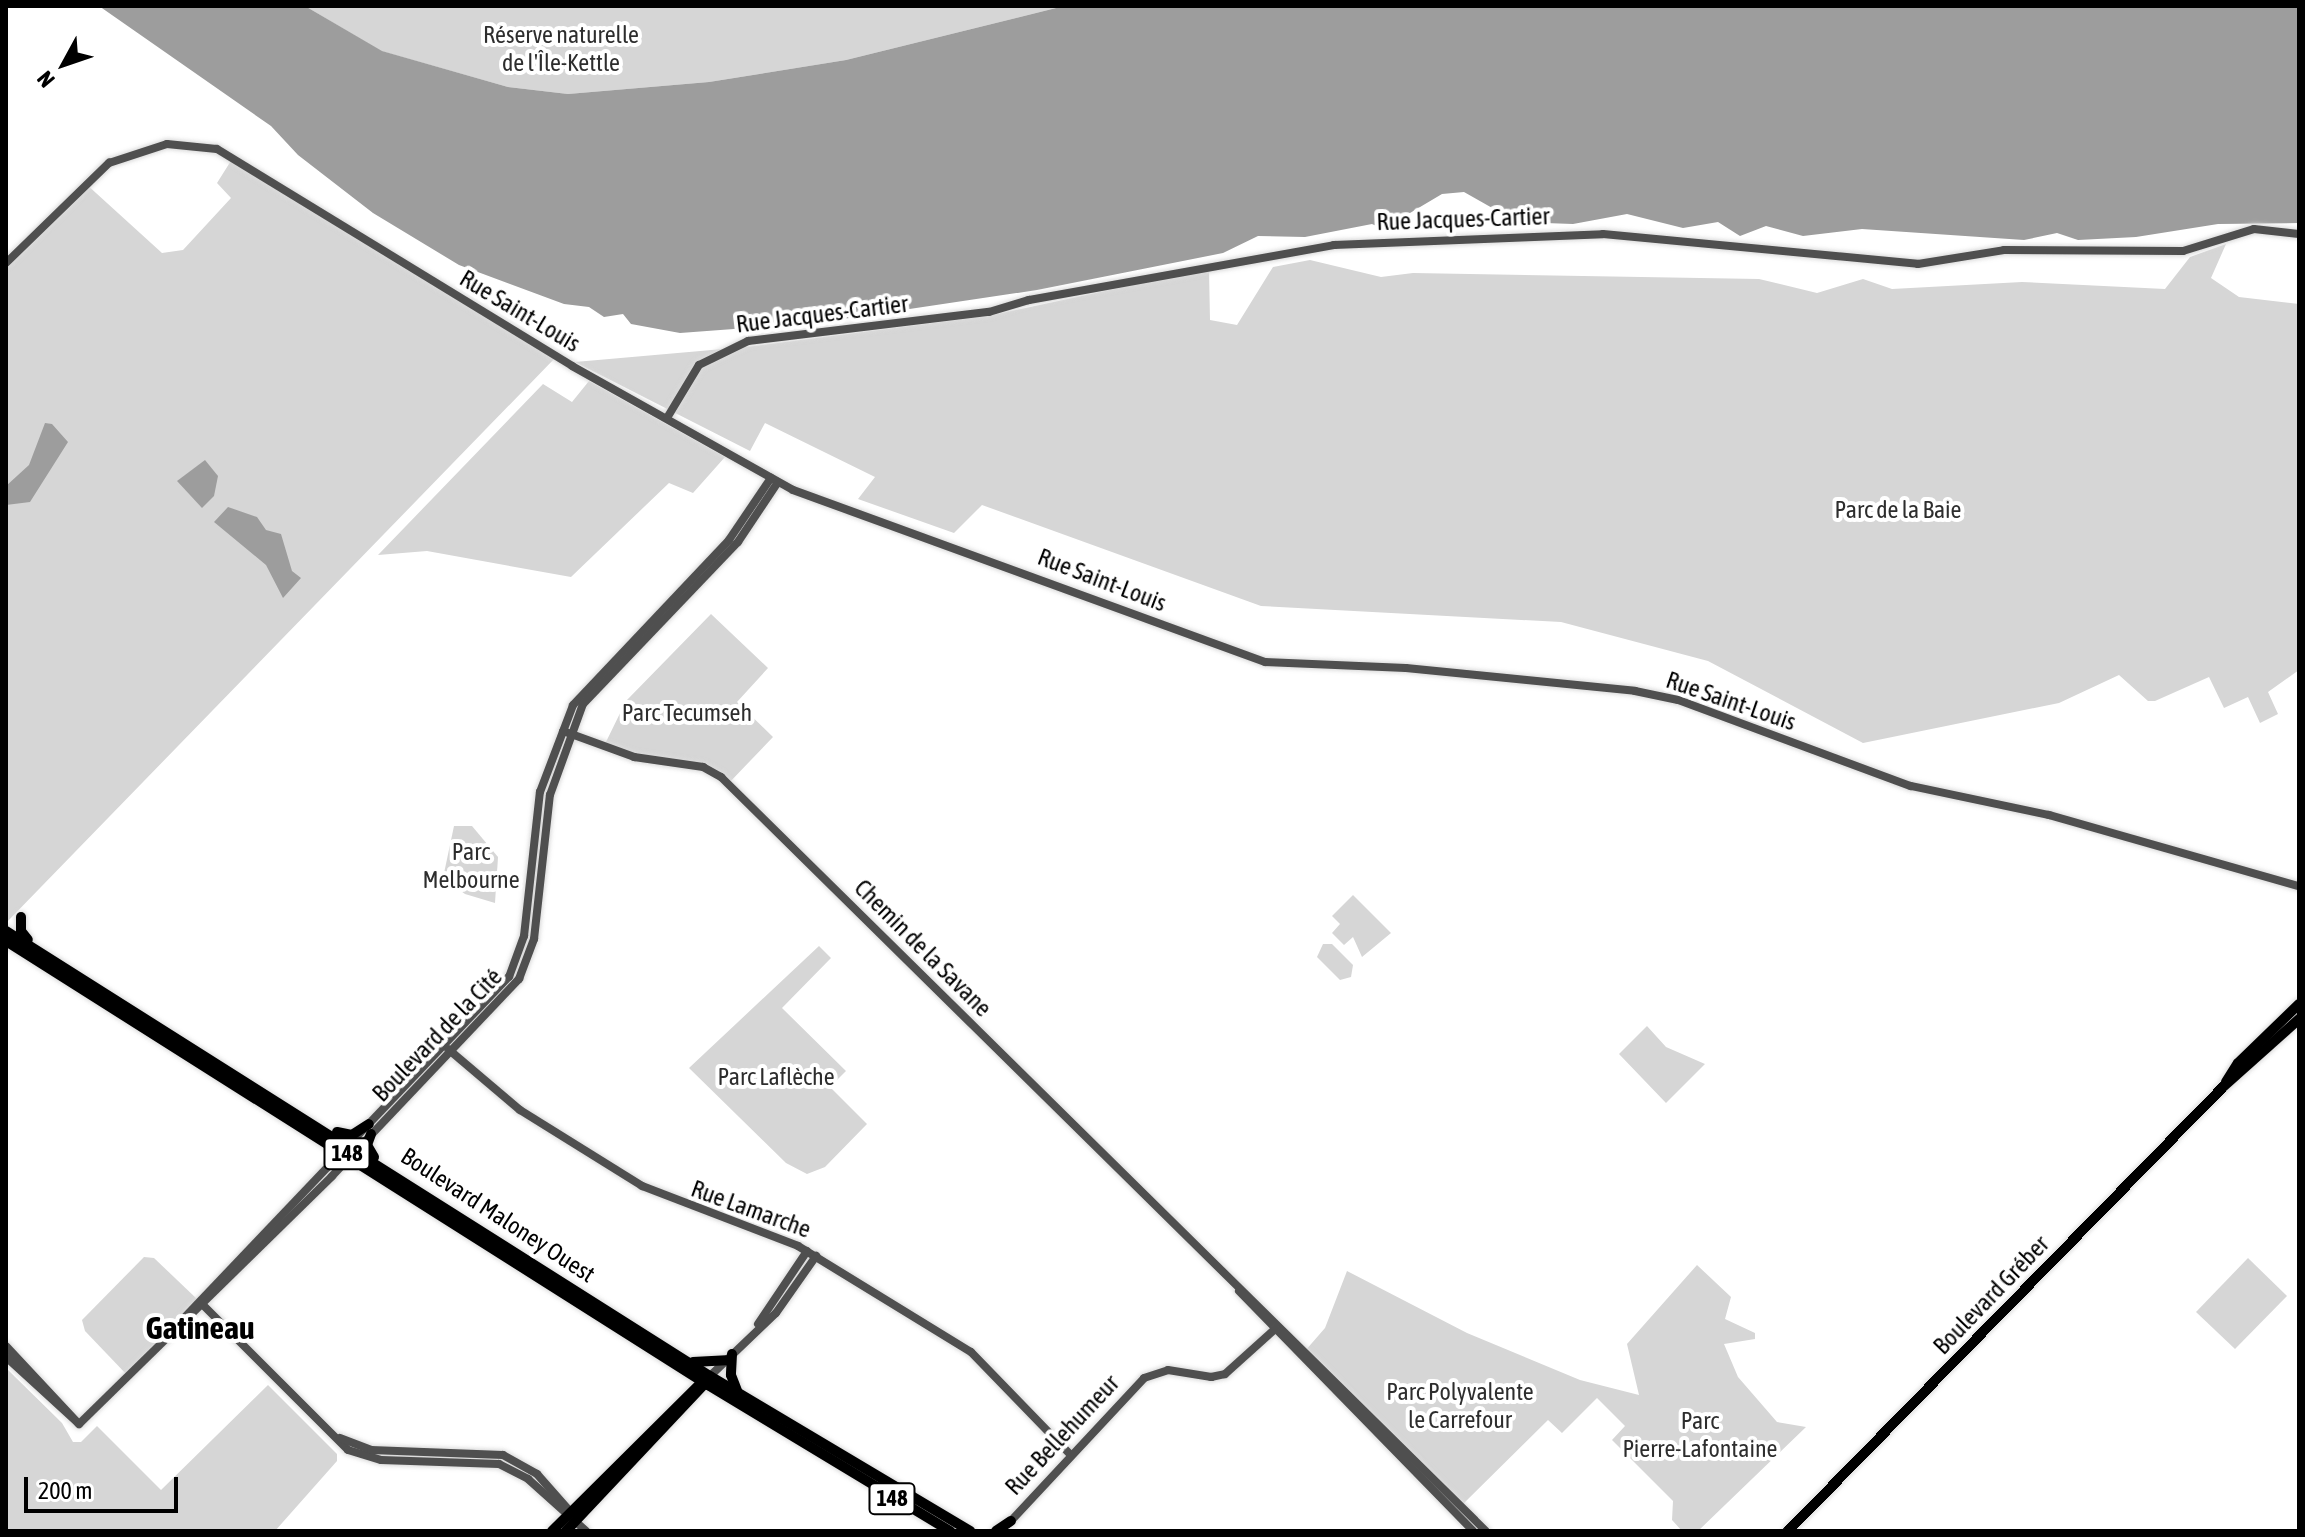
<!DOCTYPE html>
<meta charset="utf-8">
<style>
body{margin:0}
#map{position:relative;width:2305px;height:1537px;overflow:hidden;background:#fff;font-family:"Asap Condensed",sans-serif}
div>[style]{position:absolute}
[style*='--x']{left:calc(var(--x)*1px);top:calc(var(--y)*1px);width:calc(var(--w)*1px);rotate:calc(var(--a)*1deg)}
.green>*{inset:0;background:#d6d6d6}
.water>*{inset:0;background:#9d9d9d}
.roads{filter:drop-shadow(0 0 2px #dbdbdb) drop-shadow(0 0 2px #dbdbdb)}
.minor>*{height:8px;margin:-4px;padding:0 4px;transform-origin:4px;border-radius:4px;background:#4f4f4f}
.major>*{height:10px;margin:-5px;padding:0 5px;transform-origin:5px;border-radius:5px;background:#000}
span{translate:-50% -50%;white-space:nowrap;text-align:center;line-height:1.15;-webkit-text-stroke:8px #fff;paint-order:stroke}
.shield-label span{padding:2px 6px;background:#fff;border:2px solid;border-radius:6px;-webkit-text-stroke-width:0}
.shield-label{font-size:22px;color:#000;font-weight:700}
.park-label{font-size:24px;color:#2d2d2d}
.street-label{font-size:24px;color:#000}
.district-label{font-size:32px;color:#000;font-weight:700}
.frame{position:absolute;inset:0;border:8px solid #000;pointer-events:none}
.north{position:absolute;left:24px;top:24px;width:80px;height:80px;-webkit-text-stroke:6px #fff;paint-order:stroke;rotate:230deg;font-size:22px;font-weight:700;line-height:32px;text-align:center;color:#000}
.north::after{content:'';display:block;margin:auto;width:28px;height:36px;background:#000;clip-path:polygon(50% 0,100% 100%,50% 72%,0 100%)}
.scale{position:absolute;left:24px;top:1477px;width:154px;height:36px;box-sizing:border-box;border:4px solid #000;border-top:0;padding-left:10px;font-size:24px;line-height:28px;white-space:nowrap;color:#000;-webkit-text-stroke:6px #fff;paint-order:stroke}
</style>
<div id="map">
<div class="green">
<i style="clip-path:polygon(305px 6px,1064px 6px,846px 60px,709px 82px,568px 94px,508px 87px,381px 51px)"></i>
<i style="clip-path:polygon(234px 156px,556px 357px,6px 923px,6px 263px,85px 183px,162px 253px,183px 250px,231px 198px,217px 183px)"></i>
<i style="clip-path:polygon(2226px 244px,2211px 278px,2239px 297px,2299px 304px,2299px 670px,2268px 692px,2278px 714px,2260px 723px,2248px 697px,2224px 708px,2209px 677px,2155px 701px,2148px 701px,2119px 675px,2059px 703px,1863px 743px,1708px 661px,1561px 622px,1261px 606px,982px 505px,954px 533px,858px 499px,875px 477px,765px 423px,750px 451px,575px 362px,746px 347px,988px 316px,1209px 269px,1210px 320px,1237px 325px,1273px 267px,1310px 260px,1381px 277px,1413px 273px,1759px 279px,1817px 293px,1863px 279px,1892px 289px,2022px 282px,2165px 289px,2190px 257px)"></i>
<i style="clip-path:polygon(589px 381px,725px 457px,693px 493px,669px 483px,571px 577px,427px 551px,378px 555px,543px 384px,572px 402px)"></i>
<i style="clip-path:polygon(711px 614px,768px 668px,737px 702px,773px 737px,728px 784px,714px 772px,604px 746px,626px 701px)"></i>
<i style="clip-path:polygon(454px 826px,472px 826px,498px 857px,495px 903px,465px 894px,443px 878px)"></i>
<i style="clip-path:polygon(1353px 895px,1391px 933px,1362px 957px,1353px 937px,1344px 945px,1332px 933px,1340px 924px,1332px 916px)"></i>
<i style="clip-path:polygon(1323px 944px,1332px 944px,1353px 965px,1351px 977px,1340px 980px,1317px 957px)"></i>
<i style="clip-path:polygon(819px 946px,831px 958px,782px 1008px,846px 1071px,830px 1087px,867px 1124px,825px 1167px,807px 1174px,786px 1163px,689px 1068px)"></i>
<i style="clip-path:polygon(1647px 1026px,1666px 1047px,1705px 1064px,1666px 1103px,1619px 1054px)"></i>
<i style="clip-path:polygon(144px 1257px,154px 1258px,197px 1299px,128px 1376px,85px 1331px,82px 1320px)"></i>
<i style="clip-path:polygon(2248px 1258px,2287px 1296px,2235px 1349px,2196px 1312px)"></i>
<i style="clip-path:polygon(1697px 1265px,1731px 1297px,1725px 1319px,1755px 1333px,1755px 1339px,1724px 1344px,1738px 1377px,1777px 1422px,1806px 1427px,1698px 1531px,1682px 1531px,1672px 1520px,1673px 1501px,1612px 1440px,1625px 1426px,1597px 1398px,1562px 1433px,1548px 1420px,1461px 1506px,1305px 1351px,1325px 1328px,1347px 1271px,1467px 1333px,1580px 1380px,1639px 1395px,1627px 1344px)"></i>
<i style="clip-path:polygon(6px 1368px,62px 1423px,73px 1442px,81px 1442px,97px 1426px,161px 1490px,268px 1385px,337px 1454px,337px 1461px,275px 1531px,6px 1531px)"></i>
</div>
<div class="water">
<i style="clip-path:polygon(99px 6px,305px 6px,382px 51px,508px 87px,568px 94px,709px 82px,846px 60px,1064px 6px,2299px 6px,2299px 223px,2218px 224px,2136px 237px,2078px 240px,2057px 233px,2024px 240px,1862px 229px,1803px 236px,1766px 226px,1740px 236px,1718px 222px,1683px 228px,1627px 214px,1573px 224px,1517px 222px,1464px 192px,1442px 194px,1383px 229px,1372px 224px,1305px 237px,1258px 236px,1223px 253px,1037px 290px,816px 323px,680px 333px,631px 324px,623px 314px,604px 317px,589px 307px,564px 304px,459px 265px,373px 213px,298px 155px,271px 126px)"></i>
<i style="clip-path:polygon(45px 423px,52px 424px,68px 442px,30px 502px,6px 505px,6px 486px,29px 465px)"></i>
<i style="clip-path:polygon(205px 460px,218px 476px,214px 496px,202px 508px,177px 481px)"></i>
<i style="clip-path:polygon(228px 507px,257px 517px,266px 530px,281px 534px,292px 571px,301px 578px,283px 598px,266px 565px,214px 522px)"></i>
</div>
<div class="roads">
<div class="minor">
<i style="--x:6;--y:263;--w:144;--a:-44.2"></i>
<i style="--x:109;--y:163;--w:61;--a:-18.1"></i>
<i style="--x:167;--y:144;--w:50;--a:5.7"></i>
<i style="--x:217;--y:149;--w:416;--a:31.4"></i>
<i style="--x:572;--y:366;--w:253;--a:29.3"></i>
<i style="--x:793;--y:490;--w:502;--a:20.02"></i>
<i style="--x:1265;--y:662;--w:141;--a:2.4"></i>
<i style="--x:1406;--y:668;--w:230;--a:5.7"></i>
<i style="--x:1635;--y:691;--w:44;--a:11.8"></i>
<i style="--x:1678;--y:700;--w:248;--a:20.3"></i>
<i style="--x:1911;--y:786;--w:141;--a:11.9"></i>
<i style="--x:2049;--y:815;--w:260;--a:15.9"></i>
<i style="--x:667;--y:418;--w:62;--a:-58.9"></i>
<i style="--x:699;--y:365;--w:55;--a:-26.1"></i>
<i style="--x:748;--y:341;--w:243;--a:-6.9"></i>
<i style="--x:989;--y:312;--w:42;--a:-16.7"></i>
<i style="--x:1029;--y:300;--w:310;--a:-10.2"></i>
<i style="--x:1334;--y:245;--w:269;--a:-2.3"></i>
<i style="--x:1603;--y:234;--w:316;--a:5.4"></i>
<i style="--x:1918;--y:264;--w:87;--a:-9.2"></i>
<i style="--x:2004;--y:250;--w:179;--a:0.3"></i>
<i style="--x:2183;--y:251;--w:74;--a:-17.2"></i>
<i style="--x:2254;--y:229;--w:45;--a:6.3"></i>
<i style="--x:563;--y:731;--w:76;--a:20.1"></i>
<i style="--x:634;--y:757;--w:70;--a:8.2"></i>
<i style="--x:703;--y:767;--w:21;--a:29"></i>
<i style="--x:721;--y:777;--w:1074;--a:44.59"></i>
<i style="--x:448;--y:1049;--w:94;--a:40.3"></i>
<i style="--x:520;--y:1110;--w:144;--a:31.9"></i>
<i style="--x:642;--y:1186;--w:167;--a:21"></i>
<i style="--x:798;--y:1246;--w:203;--a:31.5"></i>
<i style="--x:971;--y:1352;--w:142;--a:45.9"></i>
<i style="--x:1239;--y:1291;--w:335;--a:45.7"></i>
<i style="--x:200;--y:1302;--w:209;--a:45"></i>
<i style="--x:348;--y:1450;--w:34;--a:17"></i>
<i style="--x:381;--y:1460;--w:118;--a:1.9"></i>
<i style="--x:499;--y:1464;--w:33;--a:27"></i>
<i style="--x:528;--y:1479;--w:78;--a:41.9"></i>
<i style="--x:182;--y:1320;--w:474;--a:-46.4"></i>
<i style="--x:509;--y:977;--w:44;--a:-69.9"></i>
<i style="--x:524;--y:936;--w:145;--a:-83.7"></i>
<i style="--x:540;--y:792;--w:93;--a:-69.2"></i>
<i style="--x:573;--y:705;--w:227;--a:-46.6"></i>
<i style="--x:729;--y:540;--w:75;--a:-55.9"></i>
<i style="--x:758;--y:1324;--w:88;--a:-56.1"></i>
<i style="--x:6;--y:1346;--w:107;--a:46.9"></i>
<i style="--x:6;--y:1357;--w:99;--a:42.5"></i>
<i style="--x:710;--y:1376;--w:91;--a:-43.7"></i>
<i style="--x:776;--y:1313;--w:70;--a:-54.9"></i>
<i style="--x:79;--y:1424;--w:354;--a:-44.4"></i>
<i style="--x:332;--y:1176;--w:272;--a:-46.5"></i>
<i style="--x:519;--y:979;--w:43;--a:-69.4"></i>
<i style="--x:534;--y:939;--w:145;--a:-83.7"></i>
<i style="--x:550;--y:795;--w:97;--a:-70.1"></i>
<i style="--x:583;--y:704;--w:224;--a:-46.3"></i>
<i style="--x:738;--y:542;--w:72;--a:-56.3"></i>
<i style="--x:340;--y:1438;--w:33;--a:21"></i>
<i style="--x:371;--y:1450;--w:132;--a:2.2"></i>
<i style="--x:503;--y:1455;--w:39;--a:29"></i>
<i style="--x:537;--y:1474;--w:56;--a:48.6"></i>
<i style="--x:1009;--y:1523;--w:198;--a:-47"></i>
<i style="--x:1144;--y:1378;--w:25;--a:-18"></i>
<i style="--x:1168;--y:1370;--w:44;--a:9.2"></i>
<i style="--x:1211;--y:1377;--w:14;--a:-12"></i>
<i style="--x:1225;--y:1374;--w:69;--a:-42"></i>
</div>
<div class="major">
<i style="--x:21;--y:917;--w:14;--a:90"></i>
<i style="--x:21;--y:931;--w:11;--a:52"></i>
<i style="--x:6;--y:931;--w:833;--a:32.3"></i>
<i style="--x:710;--y:1376;--w:303;--a:30.8"></i>
<i style="--x:6;--y:941;--w:831;--a:32.31"></i>
<i style="--x:708;--y:1385;--w:283;--a:31.1"></i>
<i style="--x:2226;--y:1082;--w:22;--a:-58"></i>
<i style="--x:2238;--y:1063;--w:85;--a:-44"></i>
<i style="--x:337;--y:1132;--w:15;--a:11"></i>
<i style="--x:352;--y:1135;--w:20;--a:-33"></i>
<i style="--x:371;--y:1134;--w:12;--a:110"></i>
<i style="--x:367;--y:1145;--w:14;--a:60"></i>
<i style="--x:732;--y:1354;--w:21;--a:93"></i>
<i style="--x:731;--y:1375;--w:17;--a:69"></i>
<i style="--x:693;--y:1362;--w:33;--a:-3"></i>
<i style="--x:552;--y:1531;--w:217;--a:-44.8"></i>
<i style="--x:566;--y:1531;--w:209;--a:-46.7"></i>
<i style="--x:996;--y:1531;--w:18;--a:-34"></i>
<i style="--x:1788;--y:1531;--w:622;--a:-45.59"></i>
<i style="--x:2223;--y:1087;--w:102;--a:-41.8"></i>
</div>
</div>
<div class="shield-label">
<span style="left:347px;top:1154px">148</span>
<span style="left:892px;top:1499px">148</span>
</div>
<div class="park-label">
<span style="left:561px;top:49px">Réserve naturelle<br>de l'Île-Kettle</span>
<span style="left:1898px;top:510px">Parc de la Baie</span>
<span style="left:687px;top:713px">Parc Tecumseh</span>
<span style="left:471px;top:866px">Parc<br>Melbourne</span>
<span style="left:776px;top:1077px">Parc Laflèche</span>
<span style="left:1460px;top:1406px">Parc Polyvalente<br>le Carrefour</span>
<span style="left:1700px;top:1435px">Parc<br>Pierre-Lafontaine</span>
</div>
<div class="street-label">
<span style="left:1463px;top:219px;rotate:-2deg">Rue Jacques-Cartier</span>
<span style="left:520px;top:311px;rotate:31deg">Rue Saint-Louis</span>
<span style="left:822px;top:314px;rotate:-7deg">Rue Jacques-Cartier</span>
<span style="left:1102px;top:580px;rotate:21deg">Rue Saint-Louis</span>
<span style="left:1731px;top:701px;rotate:19deg">Rue Saint-Louis</span>
<span style="left:923px;top:948px;rotate:45deg">Chemin de la Savane</span>
<span style="left:437px;top:1035px;rotate:-46deg">Boulevard de la Cité</span>
<span style="left:751px;top:1209px;rotate:20deg">Rue Lamarche</span>
<span style="left:498px;top:1215px;rotate:33deg">Boulevard Maloney Ouest</span>
<span style="left:1991px;top:1295px;rotate:-46deg">Boulevard Gréber</span>
<span style="left:1062px;top:1435px;rotate:-47deg">Rue Bellehumeur</span>
</div>
<div class="district-label">
<span style="left:200px;top:1328px">Gatineau</span>
</div>
<div class="frame"></div>
<div class="north">N</div>
<div class="scale">200 m</div>
</div>
